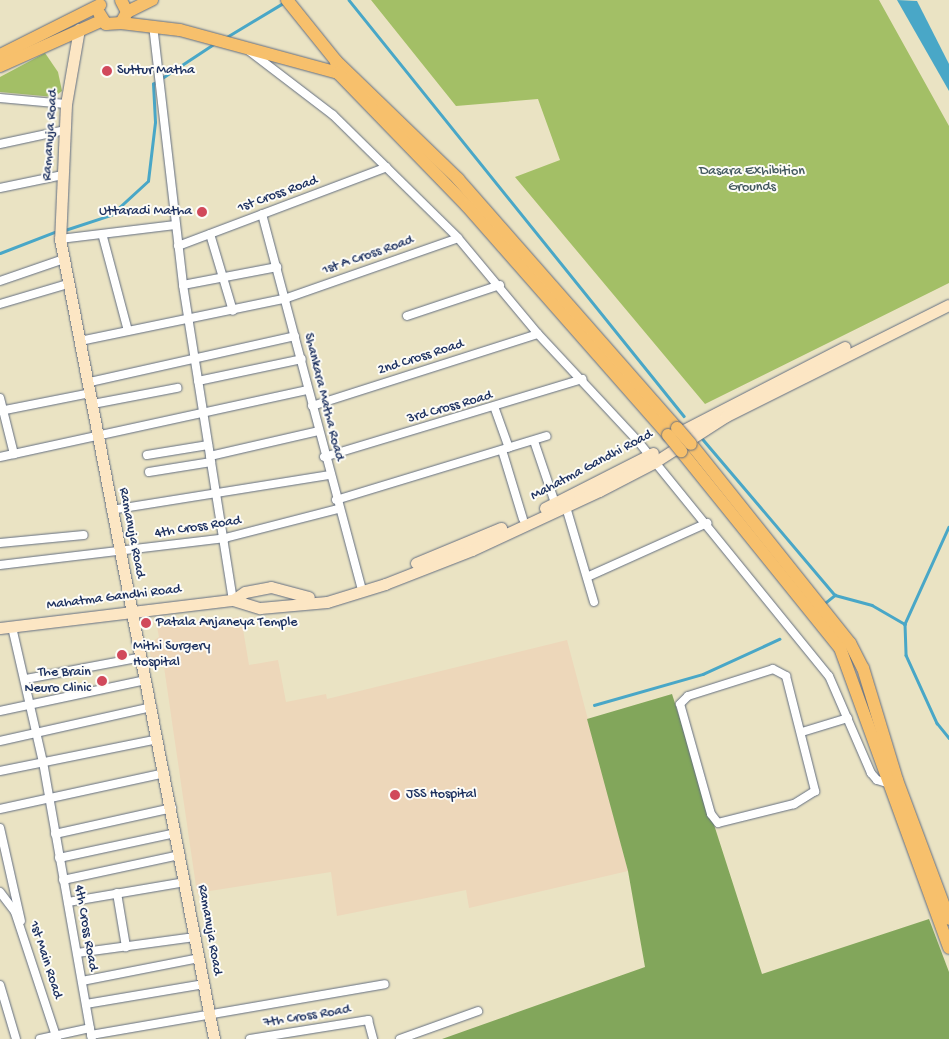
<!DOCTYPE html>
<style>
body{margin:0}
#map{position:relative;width:949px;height:1039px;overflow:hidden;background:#eae3c3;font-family:"Gochi Hand",sans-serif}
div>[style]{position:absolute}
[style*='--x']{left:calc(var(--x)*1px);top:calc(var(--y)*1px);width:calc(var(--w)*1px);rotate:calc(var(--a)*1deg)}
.built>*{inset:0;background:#edd7ba}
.green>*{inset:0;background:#a3bf66}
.forest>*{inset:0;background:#82a65b}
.water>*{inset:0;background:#49a7c7}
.stream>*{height:2.5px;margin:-1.25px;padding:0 1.25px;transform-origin:1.25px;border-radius:1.25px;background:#49a7c7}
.roads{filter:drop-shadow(0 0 1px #636e81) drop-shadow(0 0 1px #636e81)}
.street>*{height:8px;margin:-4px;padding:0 4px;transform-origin:4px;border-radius:4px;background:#fff}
.secondary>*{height:11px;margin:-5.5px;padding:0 5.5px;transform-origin:5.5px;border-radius:5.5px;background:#fce6c4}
.primary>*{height:12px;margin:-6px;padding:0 6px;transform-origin:6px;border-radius:6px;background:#f7c06c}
.bridges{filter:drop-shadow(0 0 1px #636e81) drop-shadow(0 0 1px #636e81)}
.primary-bridge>*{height:12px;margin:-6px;padding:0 6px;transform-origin:6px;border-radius:6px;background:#f7c06c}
.dots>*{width:14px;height:14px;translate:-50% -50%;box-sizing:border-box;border:2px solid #fdfcf7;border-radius:50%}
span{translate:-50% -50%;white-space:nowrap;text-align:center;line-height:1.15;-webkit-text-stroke:4px #fdfcf7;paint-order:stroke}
.poi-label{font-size:14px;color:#1b2f5e}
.left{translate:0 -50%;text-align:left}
.right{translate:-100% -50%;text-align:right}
.street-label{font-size:14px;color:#1b2f5e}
.park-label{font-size:14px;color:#445a60}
</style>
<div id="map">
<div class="built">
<i style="clip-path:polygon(241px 617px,249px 665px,278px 660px,286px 702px,326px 694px,327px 699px,567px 640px,628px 871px,469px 908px,466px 890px,337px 916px,331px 872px,197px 893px,163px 660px,151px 661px,149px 644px,159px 637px,157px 627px)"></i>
</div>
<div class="green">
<i style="clip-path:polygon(371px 0,879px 0,949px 126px,949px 283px,705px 404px,515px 177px,560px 160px,538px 99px,456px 106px)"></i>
<i style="clip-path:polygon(45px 53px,58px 72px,62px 91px,54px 97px,0 92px,0 77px)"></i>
</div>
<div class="forest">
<i style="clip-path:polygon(672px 694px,762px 974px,929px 919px,949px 972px,949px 1039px,442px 1039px,645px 967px,628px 871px,587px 719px)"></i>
</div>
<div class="water">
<i style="clip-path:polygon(897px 0,917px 1px,949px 64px,949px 91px)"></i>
</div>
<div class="stream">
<i style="--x:349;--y:0;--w:534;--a:51.16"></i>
<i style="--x:225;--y:38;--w:70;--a:-31"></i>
<i style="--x:65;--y:230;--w:48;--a:-18.1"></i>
<i style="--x:111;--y:215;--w:50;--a:-42.6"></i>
<i style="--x:148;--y:181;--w:59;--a:-83.2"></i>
<i style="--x:155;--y:122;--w:38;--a:-93"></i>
<i style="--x:153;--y:84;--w:73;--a:-33.3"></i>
<i style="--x:0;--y:253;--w:61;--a:-21.1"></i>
<i style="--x:701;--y:437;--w:207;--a:49.7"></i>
<i style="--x:835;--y:595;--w:38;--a:15"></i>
<i style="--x:872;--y:605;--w:38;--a:30"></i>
<i style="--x:949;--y:527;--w:107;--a:114.4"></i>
<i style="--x:905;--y:624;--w:31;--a:88"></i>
<i style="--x:906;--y:655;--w:75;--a:65.5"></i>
<i style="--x:937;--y:723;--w:19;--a:51"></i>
<i style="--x:825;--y:603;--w:13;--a:-39"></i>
<i style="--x:594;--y:705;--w:113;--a:-15.9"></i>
<i style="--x:703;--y:674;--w:84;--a:-24.7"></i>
</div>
<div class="roads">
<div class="street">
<i style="--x:153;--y:25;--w:262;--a:83.4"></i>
<i style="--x:183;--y:285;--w:319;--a:81"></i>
<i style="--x:248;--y:50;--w:107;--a:37.4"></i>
<i style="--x:333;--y:115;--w:175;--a:44.5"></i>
<i style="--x:458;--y:238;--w:125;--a:50.2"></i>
<i style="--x:538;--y:334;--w:145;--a:47"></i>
<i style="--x:637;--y:440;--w:304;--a:50.9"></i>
<i style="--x:829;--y:676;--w:106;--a:66.6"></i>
<i style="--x:871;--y:773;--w:9;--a:49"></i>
<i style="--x:877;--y:780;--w:10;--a:17"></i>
<i style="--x:0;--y:98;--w:66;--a:5.2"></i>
<i style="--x:0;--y:144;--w:66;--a:-12.2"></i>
<i style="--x:0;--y:188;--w:64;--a:-11.7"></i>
<i style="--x:262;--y:214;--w:389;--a:75.1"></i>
<i style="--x:210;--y:234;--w:80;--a:73.4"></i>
<i style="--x:103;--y:237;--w:97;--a:75.1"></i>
<i style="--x:60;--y:239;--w:116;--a:-6.9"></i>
<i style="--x:178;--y:246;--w:223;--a:-20.7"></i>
<i style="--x:0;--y:281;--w:68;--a:-19"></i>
<i style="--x:183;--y:285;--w:96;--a:-10.8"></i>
<i style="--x:0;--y:304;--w:71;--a:-16.4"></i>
<i style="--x:407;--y:316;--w:98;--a:-18.4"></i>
<i style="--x:80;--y:341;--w:211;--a:-11.7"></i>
<i style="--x:287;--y:298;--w:181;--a:-19.3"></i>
<i style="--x:198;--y:381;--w:106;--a:-11.9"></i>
<i style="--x:90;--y:382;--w:210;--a:-12.6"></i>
<i style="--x:0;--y:398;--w:58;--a:76"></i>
<i style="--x:93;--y:404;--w:86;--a:-10.8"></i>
<i style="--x:312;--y:406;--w:237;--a:-17.7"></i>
<i style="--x:495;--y:409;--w:41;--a:70.3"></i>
<i style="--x:0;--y:411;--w:93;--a:-11.2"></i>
<i style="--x:534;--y:441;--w:65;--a:71.3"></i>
<i style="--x:502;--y:450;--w:72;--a:73.1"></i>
<i style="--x:147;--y:455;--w:62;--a:-9.3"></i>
<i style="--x:210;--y:456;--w:111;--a:-13"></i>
<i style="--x:0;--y:457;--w:315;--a:-12.3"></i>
<i style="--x:324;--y:457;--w:270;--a:-16.8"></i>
<i style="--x:149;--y:472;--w:63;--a:-9.2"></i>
<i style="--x:336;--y:500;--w:220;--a:-16.9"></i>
<i style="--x:566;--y:507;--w:99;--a:73.6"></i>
<i style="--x:111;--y:510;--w:221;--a:-9.1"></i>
<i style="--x:0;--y:543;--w:84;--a:-5.4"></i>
<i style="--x:0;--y:565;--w:227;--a:-6.8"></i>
<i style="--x:225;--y:538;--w:117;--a:-14.4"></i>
<i style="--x:587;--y:577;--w:132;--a:-24.2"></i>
<i style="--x:12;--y:627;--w:139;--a:77.1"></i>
<i style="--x:43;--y:762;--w:281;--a:80"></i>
<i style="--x:773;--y:669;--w:15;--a:28"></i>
<i style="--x:786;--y:676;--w:119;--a:75.8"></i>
<i style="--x:815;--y:791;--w:25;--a:148"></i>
<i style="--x:794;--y:804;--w:78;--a:166"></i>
<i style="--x:718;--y:823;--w:11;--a:-128"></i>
<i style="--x:711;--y:814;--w:114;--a:-105.7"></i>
<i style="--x:680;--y:704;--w:11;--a:-45"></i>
<i style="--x:688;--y:696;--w:89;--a:-17.6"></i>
<i style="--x:26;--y:679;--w:118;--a:-10.7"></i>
<i style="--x:0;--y:711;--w:149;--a:-12"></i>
<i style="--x:802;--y:732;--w:48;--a:-16.9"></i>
<i style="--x:0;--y:741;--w:156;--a:-12.6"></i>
<i style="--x:0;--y:771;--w:161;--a:-11.4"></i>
<i style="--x:0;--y:809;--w:169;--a:-12.3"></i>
<i style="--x:0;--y:828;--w:95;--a:77.3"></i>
<i style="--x:55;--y:834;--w:120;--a:-12.5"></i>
<i style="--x:59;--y:858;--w:120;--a:-12.1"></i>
<i style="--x:63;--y:880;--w:120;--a:-12.1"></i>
<i style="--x:0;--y:892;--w:25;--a:53"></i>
<i style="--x:15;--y:912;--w:134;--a:71.7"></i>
<i style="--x:117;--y:893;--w:55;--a:80.5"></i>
<i style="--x:68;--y:902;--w:119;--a:-9.7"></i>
<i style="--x:77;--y:953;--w:119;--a:-7.7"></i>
<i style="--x:82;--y:981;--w:119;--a:-11.1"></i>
<i style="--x:0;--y:985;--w:56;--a:73.5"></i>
<i style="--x:86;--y:1004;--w:120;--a:-9.6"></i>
<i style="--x:91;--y:1035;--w:298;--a:-9.8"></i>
<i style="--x:40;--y:1039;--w:51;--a:-12.4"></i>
<i style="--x:250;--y:1039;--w:120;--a:-9.1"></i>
<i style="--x:368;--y:1020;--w:20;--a:75"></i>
<i style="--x:400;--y:1039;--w:83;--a:-19.7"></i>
</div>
<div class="secondary">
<i style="--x:79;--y:29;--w:76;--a:99.8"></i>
<i style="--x:66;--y:104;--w:135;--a:92.5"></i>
<i style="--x:60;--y:239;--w:815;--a:79.1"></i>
<i style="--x:682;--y:431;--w:183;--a:-27.3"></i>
<i style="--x:545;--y:508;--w:121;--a:-27"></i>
<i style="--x:416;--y:563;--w:92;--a:-22.4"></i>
<i style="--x:233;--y:600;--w:14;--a:-34"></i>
<i style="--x:245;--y:592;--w:26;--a:-11"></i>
<i style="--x:271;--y:587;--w:39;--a:15"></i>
<i style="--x:0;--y:628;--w:235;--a:-6.9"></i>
<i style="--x:233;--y:600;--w:28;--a:17"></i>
<i style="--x:260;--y:608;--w:67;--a:-5.1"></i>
<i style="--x:327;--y:602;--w:61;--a:-17.2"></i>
<i style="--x:385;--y:584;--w:93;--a:-21.3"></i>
<i style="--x:472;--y:550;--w:140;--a:-24.9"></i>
<i style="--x:599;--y:491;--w:63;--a:-27.4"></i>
<i style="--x:655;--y:462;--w:85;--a:-32.9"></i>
<i style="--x:726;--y:416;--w:249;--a:-26.5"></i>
</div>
<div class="primary">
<i style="--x:287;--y:0;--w:78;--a:51.2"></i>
<i style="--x:336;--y:61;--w:170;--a:44"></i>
<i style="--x:458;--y:179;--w:332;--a:48.7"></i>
<i style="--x:127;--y:12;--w:28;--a:-26"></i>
<i style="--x:99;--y:13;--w:13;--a:58"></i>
<i style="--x:106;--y:24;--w:15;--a:-4"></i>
<i style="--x:121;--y:23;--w:13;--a:-61"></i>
<i style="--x:127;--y:12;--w:13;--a:-117"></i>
<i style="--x:121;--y:23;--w:59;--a:6.8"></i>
<i style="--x:180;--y:30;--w:164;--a:15.2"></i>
<i style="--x:338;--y:73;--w:6;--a:-39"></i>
<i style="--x:0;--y:55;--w:112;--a:-26.6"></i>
<i style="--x:336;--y:61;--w:12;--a:81"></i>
<i style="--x:338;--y:73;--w:185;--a:45.9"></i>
<i style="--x:467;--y:206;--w:305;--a:48.7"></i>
<i style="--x:0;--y:66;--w:111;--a:-24"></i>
<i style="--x:691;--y:444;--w:255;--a:51.4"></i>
<i style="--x:850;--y:643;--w:28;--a:63"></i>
<i style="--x:863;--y:668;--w:117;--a:73.1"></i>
<i style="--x:897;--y:780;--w:148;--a:69.5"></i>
<i style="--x:681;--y:451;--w:253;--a:51.1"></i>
<i style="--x:840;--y:648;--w:319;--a:70"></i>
</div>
</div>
<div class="bridges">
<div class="primary-bridge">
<i style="--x:677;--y:428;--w:21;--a:49"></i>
<i style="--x:668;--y:435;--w:21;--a:51"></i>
</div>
</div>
<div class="dots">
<i style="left:107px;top:71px;background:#d1495b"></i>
<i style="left:202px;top:212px;background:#d1495b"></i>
<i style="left:146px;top:623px;background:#d1495b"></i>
<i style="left:122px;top:655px;background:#d1495b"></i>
<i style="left:102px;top:681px;background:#d1495b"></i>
<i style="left:395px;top:795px;background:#d1495b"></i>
</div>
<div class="poi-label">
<span class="left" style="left:117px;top:71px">Suttur Matha</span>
<span class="right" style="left:192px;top:212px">Uttaradi Matha</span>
<span class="left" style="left:156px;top:623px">Patala Anjaneya Temple</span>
<span class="left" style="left:133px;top:655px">Mithi Surgery<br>Hospital</span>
<span class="right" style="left:91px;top:681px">The Brain<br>Neuro Clinic</span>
<span class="left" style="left:406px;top:795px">JSS Hospital</span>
</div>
<div class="street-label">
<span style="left:51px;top:135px;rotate:-86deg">Ramanuja Road</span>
<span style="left:278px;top:195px;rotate:-20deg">1st Cross Road</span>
<span style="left:368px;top:256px;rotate:-19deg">1st A Cross Road</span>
<span style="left:421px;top:358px;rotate:-18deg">2nd Cross Road</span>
<span style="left:323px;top:397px;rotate:76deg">Shankara Matha Road</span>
<span style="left:450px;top:408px;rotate:-16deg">3rd Cross Road</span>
<span style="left:592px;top:466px;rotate:-28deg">Mahatma Gandhi Road</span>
<span style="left:198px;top:528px;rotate:-9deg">4th Cross Road</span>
<span style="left:131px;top:533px;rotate:79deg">Ramanuja Road</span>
<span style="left:114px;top:598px;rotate:-7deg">Mahatma Gandhi Road</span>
<span style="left:85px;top:928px;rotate:80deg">4th Cross Road</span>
<span style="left:209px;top:930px;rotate:80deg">Ramanuja Road</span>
<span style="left:45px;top:960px;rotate:72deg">1st Main Road</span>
<span style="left:307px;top:1017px;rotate:-9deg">7th Cross Road</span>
</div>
<div class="park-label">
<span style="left:752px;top:180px">Dasara Exhibition<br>Grounds</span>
</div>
</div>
